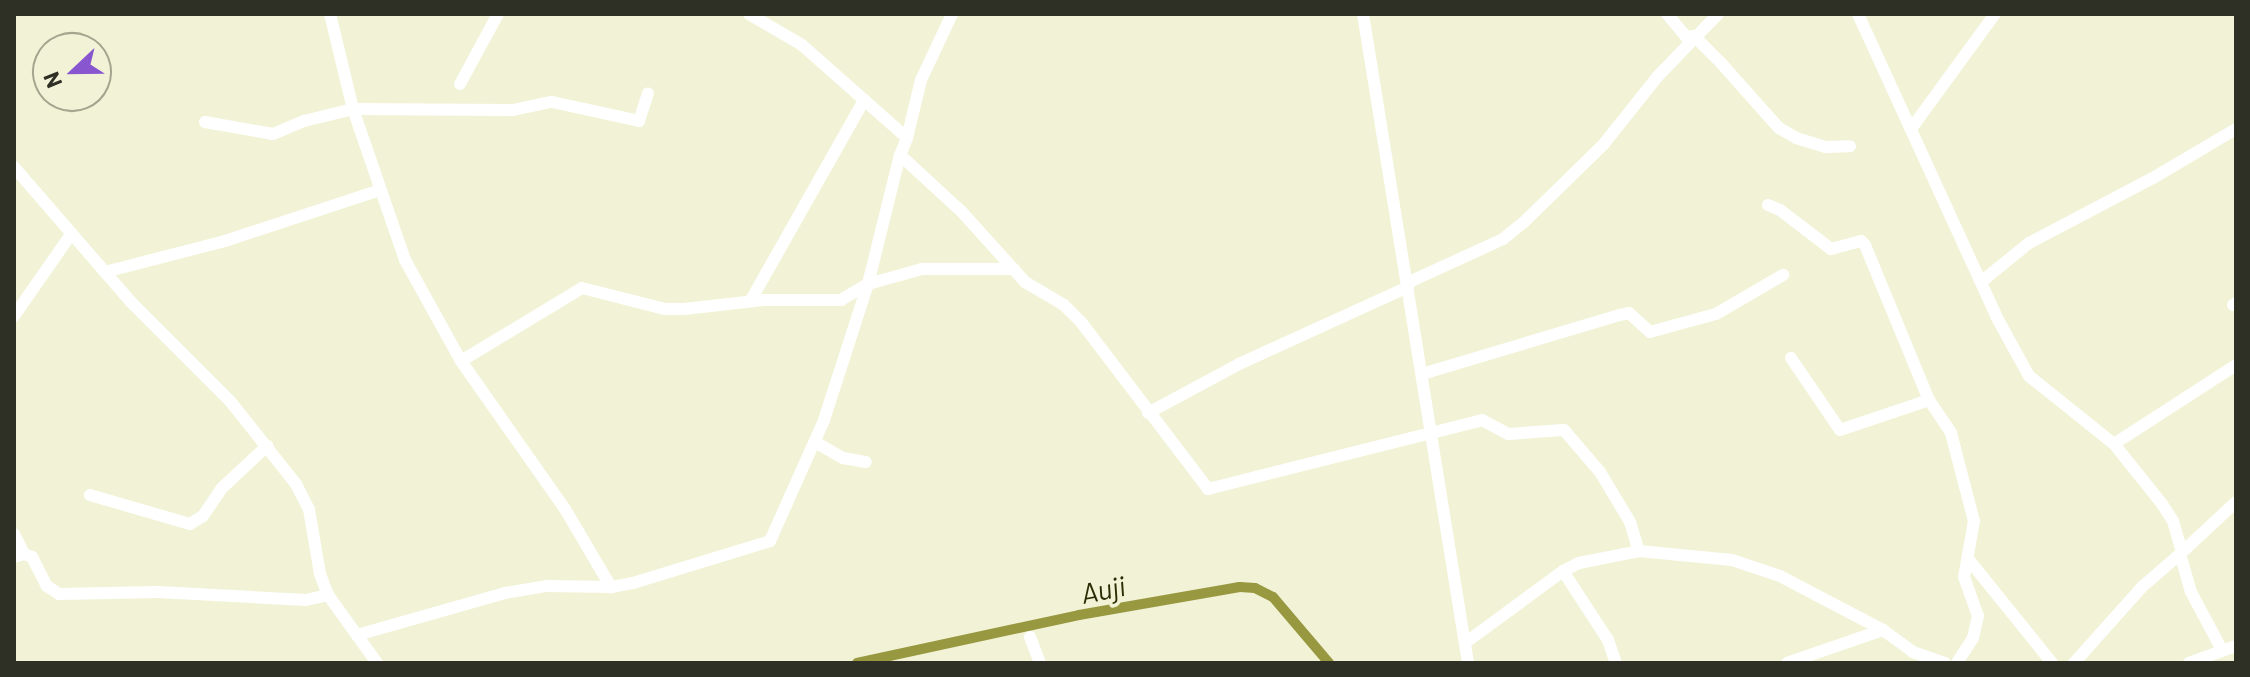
<!DOCTYPE html>
<style>
body{margin:0}
#map{position:relative;width:2250px;height:677px;overflow:hidden;background:#f2f3d6;font-family:Barlow,sans-serif}
div>[style]{position:absolute}
[style*='--x']{left:calc(var(--x)*1px);top:calc(var(--y)*1px);width:calc(var(--w)*1px);rotate:calc(var(--a)*1deg)}
.canal>*{height:10px;margin:-5px;padding:0 5px;transform-origin:5px;border-radius:5px;background:#989841}
.minor>*{height:12px;margin:-6px;padding:0 6px;transform-origin:6px;border-radius:6px;background:#fff}
span{translate:-50% -50%;white-space:nowrap;text-align:center;line-height:1.15;-webkit-text-stroke:7px #f2f3d6;paint-order:stroke}
.water-label{font-size:28px;color:#2c2c05;font-style:italic}
.frame{position:absolute;inset:0;border:16px solid #2f3025;pointer-events:none}
.north{position:absolute;left:32px;top:32px;width:80px;height:80px;box-sizing:border-box;background:#f2f3d6;border:2px solid #a4a58f;border-radius:50%;rotate:248deg;font-size:22px;font-weight:700;line-height:32px;text-align:center;color:#2f3025}
.north::after{content:'';display:block;margin:auto;width:28px;height:36px;background:#8857d0;clip-path:polygon(50% 0,100% 100%,50% 72%,0 100%)}
</style>
<div id="map">
<div class="canal">
<i style="--x:857;--y:663;--w:227;--a:-12.2"></i>
<i style="--x:1079;--y:615;--w:163;--a:-9.9"></i>
<i style="--x:1240;--y:587;--w:15;--a:4"></i>
<i style="--x:1255;--y:588;--w:20;--a:27"></i>
<i style="--x:1273;--y:597;--w:87;--a:49.7"></i>
</div>
<div class="minor">
<i style="--x:330;--y:14;--w:98;--a:76.4"></i>
<i style="--x:353;--y:109;--w:160;--a:71"></i>
<i style="--x:405;--y:260;--w:115;--a:61"></i>
<i style="--x:461;--y:361;--w:181;--a:54.9"></i>
<i style="--x:565;--y:509;--w:91;--a:59.5"></i>
<i style="--x:749;--y:14;--w:61;--a:30.3"></i>
<i style="--x:802;--y:45;--w:140;--a:41.5"></i>
<i style="--x:907;--y:138;--w:18;--a:112"></i>
<i style="--x:900;--y:155;--w:84;--a:42.6"></i>
<i style="--x:962;--y:212;--w:94;--a:48"></i>
<i style="--x:1025;--y:282;--w:45;--a:30.5"></i>
<i style="--x:1064;--y:305;--w:24;--a:45"></i>
<i style="--x:1081;--y:322;--w:210;--a:52.7"></i>
<i style="--x:1208;--y:489;--w:283;--a:-14.1"></i>
<i style="--x:1482;--y:420;--w:30;--a:28"></i>
<i style="--x:1508;--y:434;--w:56;--a:-4.1"></i>
<i style="--x:1564;--y:430;--w:55;--a:49.4"></i>
<i style="--x:1600;--y:472;--w:58;--a:59"></i>
<i style="--x:1630;--y:522;--w:30;--a:73"></i>
<i style="--x:1363;--y:14;--w:657;--a:80.81"></i>
<i style="--x:1667;--y:14;--w:30;--a:50"></i>
<i style="--x:1686;--y:37;--w:8;--a:-7"></i>
<i style="--x:1694;--y:36;--w:38;--a:45"></i>
<i style="--x:1721;--y:63;--w:87;--a:48.3"></i>
<i style="--x:1779;--y:128;--w:20;--a:30"></i>
<i style="--x:1796;--y:138;--w:31;--a:17"></i>
<i style="--x:1826;--y:147;--w:24;--a:-2"></i>
<i style="--x:1858;--y:14;--w:332;--a:65.4"></i>
<i style="--x:1996;--y:316;--w:68;--a:61.2"></i>
<i style="--x:2029;--y:376;--w:109;--a:38.7"></i>
<i style="--x:2114;--y:444;--w:77;--a:51.3"></i>
<i style="--x:2162;--y:504;--w:20;--a:57"></i>
<i style="--x:2173;--y:521;--w:29;--a:74"></i>
<i style="--x:460;--y:84;--w:80;--a:-61.5"></i>
<i style="--x:205;--y:122;--w:69;--a:10"></i>
<i style="--x:273;--y:134;--w:34;--a:-23"></i>
<i style="--x:304;--y:121;--w:50;--a:-13.8"></i>
<i style="--x:353;--y:109;--w:160;--a:0.4"></i>
<i style="--x:513;--y:110;--w:40;--a:-12"></i>
<i style="--x:552;--y:102;--w:89;--a:12.3"></i>
<i style="--x:639;--y:121;--w:29;--a:-72"></i>
<i style="--x:1911;--y:129;--w:142;--a:-53.9"></i>
<i style="--x:907;--y:138;--w:60;--a:-76.4"></i>
<i style="--x:921;--y:80;--w:73;--a:-64.8"></i>
<i style="--x:14;--y:167;--w:179;--a:49.1"></i>
<i style="--x:131;--y:302;--w:140;--a:45"></i>
<i style="--x:230;--y:401;--w:106;--a:51.5"></i>
<i style="--x:296;--y:484;--w:28;--a:63"></i>
<i style="--x:309;--y:509;--w:66;--a:80.4"></i>
<i style="--x:320;--y:574;--w:22;--a:69"></i>
<i style="--x:328;--y:595;--w:84;--a:54.2"></i>
<i style="--x:1768;--y:205;--w:13;--a:23"></i>
<i style="--x:1780;--y:210;--w:64;--a:37.4"></i>
<i style="--x:1831;--y:249;--w:31;--a:-15"></i>
<i style="--x:1861;--y:241;--w:6;--a:45"></i>
<i style="--x:1865;--y:245;--w:168;--a:67.6"></i>
<i style="--x:1929;--y:400;--w:40;--a:56"></i>
<i style="--x:1951;--y:433;--w:91;--a:75.4"></i>
<i style="--x:1974;--y:521;--w:57;--a:100.1"></i>
<i style="--x:1964;--y:577;--w:41;--a:70.3"></i>
<i style="--x:1978;--y:616;--w:23;--a:103"></i>
<i style="--x:1973;--y:638;--w:30;--a:123"></i>
<i style="--x:105;--y:272;--w:124;--a:-14.5"></i>
<i style="--x:225;--y:241;--w:163;--a:-18.2"></i>
<i style="--x:1981;--y:282;--w:62;--a:-39.1"></i>
<i style="--x:2029;--y:243;--w:140;--a:-27.7"></i>
<i style="--x:2153;--y:178;--w:96;--a:-30.6"></i>
<i style="--x:1407;--y:283;--w:106;--a:-24.6"></i>
<i style="--x:1503;--y:239;--w:26;--a:-39"></i>
<i style="--x:1523;--y:223;--w:112;--a:-44.3"></i>
<i style="--x:1603;--y:145;--w:87;--a:-51.5"></i>
<i style="--x:1657;--y:77;--w:88;--a:-45.9"></i>
<i style="--x:751;--y:300;--w:230;--a:-60.5"></i>
<i style="--x:2233;--y:305;--w:4;--a:-34"></i>
<i style="--x:14;--y:316;--w:101;--a:-55.1"></i>
<i style="--x:1791;--y:358;--w:87;--a:55.8"></i>
<i style="--x:1840;--y:430;--w:94;--a:-18.6"></i>
<i style="--x:461;--y:361;--w:141;--a:-31.1"></i>
<i style="--x:582;--y:288;--w:86;--a:14.2"></i>
<i style="--x:665;--y:309;--w:19;--a:0"></i>
<i style="--x:684;--y:309;--w:81;--a:-6.4"></i>
<i style="--x:764;--y:300;--w:77;--a:0"></i>
<i style="--x:841;--y:300;--w:31;--a:-31"></i>
<i style="--x:868;--y:284;--w:56;--a:-15.5"></i>
<i style="--x:922;--y:269;--w:92;--a:0"></i>
<i style="--x:1422;--y:374;--w:207;--a:-16.6"></i>
<i style="--x:1620;--y:315;--w:9;--a:-13"></i>
<i style="--x:1629;--y:313;--w:28;--a:42"></i>
<i style="--x:1650;--y:332;--w:68;--a:-15.3"></i>
<i style="--x:1716;--y:314;--w:78;--a:-30.2"></i>
<i style="--x:1148;--y:413;--w:103;--a:-28.3"></i>
<i style="--x:1239;--y:364;--w:186;--a:-24.5"></i>
<i style="--x:815;--y:442;--w:32;--a:30"></i>
<i style="--x:843;--y:458;--w:23;--a:10"></i>
<i style="--x:2114;--y:444;--w:145;--a:-32.9"></i>
<i style="--x:90;--y:495;--w:104;--a:16.2"></i>
<i style="--x:190;--y:524;--w:15;--a:-32"></i>
<i style="--x:203;--y:516;--w:34;--a:-56"></i>
<i style="--x:222;--y:488;--w:62;--a:-43"></i>
<i style="--x:14;--y:534;--w:22;--a:63"></i>
<i style="--x:14;--y:557;--w:10;--a:-17"></i>
<i style="--x:24;--y:554;--w:9;--a:21"></i>
<i style="--x:32;--y:557;--w:33;--a:63"></i>
<i style="--x:47;--y:586;--w:14;--a:34"></i>
<i style="--x:59;--y:594;--w:99;--a:-1.2"></i>
<i style="--x:158;--y:592;--w:148;--a:3.1"></i>
<i style="--x:306;--y:600;--w:23;--a:-13"></i>
<i style="--x:1969;--y:560;--w:132;--a:51.1"></i>
<i style="--x:1563;--y:571;--w:82;--a:56.9"></i>
<i style="--x:1608;--y:640;--w:24;--a:71"></i>
<i style="--x:357;--y:635;--w:154;--a:-15.8"></i>
<i style="--x:505;--y:593;--w:43;--a:-9.5"></i>
<i style="--x:547;--y:586;--w:64;--a:0.9"></i>
<i style="--x:611;--y:587;--w:22;--a:-10"></i>
<i style="--x:633;--y:583;--w:143;--a:-17"></i>
<i style="--x:770;--y:541;--w:133;--a:-65.9"></i>
<i style="--x:824;--y:420;--w:143;--a:-72.1"></i>
<i style="--x:868;--y:284;--w:133;--a:-76.1"></i>
<i style="--x:1030;--y:637;--w:28;--a:69"></i>
<i style="--x:1465;--y:643;--w:122;--a:-36.3"></i>
<i style="--x:1563;--y:571;--w:18;--a:-27"></i>
<i style="--x:1579;--y:563;--w:61;--a:-11.3"></i>
<i style="--x:1639;--y:551;--w:93;--a:5.5"></i>
<i style="--x:1732;--y:560;--w:51;--a:18.4"></i>
<i style="--x:1780;--y:576;--w:116;--a:27.7"></i>
<i style="--x:1883;--y:630;--w:37;--a:36"></i>
<i style="--x:1913;--y:652;--w:34;--a:19"></i>
<i style="--x:2222;--y:650;--w:66;--a:-118.1"></i>
<i style="--x:2191;--y:592;--w:40;--a:-106"></i>
<i style="--x:2180;--y:554;--w:76;--a:-42.9"></i>
<i style="--x:1787;--y:663;--w:102;--a:-19"></i>
<i style="--x:2074;--y:663;--w:102;--a:-48.2"></i>
<i style="--x:2142;--y:587;--w:50;--a:-41"></i>
<i style="--x:2189;--y:663;--w:50;--a:-19.9"></i>
</div>
<div class="water-label">
<span style="left:1103px;top:589px;rotate:-11deg">Auji</span>
</div>
<div class="frame"></div>
<div class="north">N</div>
</div>
